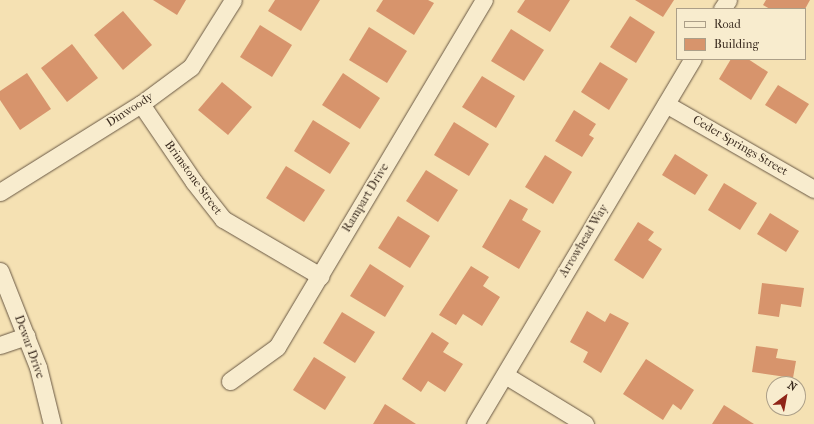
<!DOCTYPE html>
<style>
body{margin:0}
#map{position:relative;width:814px;height:424px;overflow:hidden;background:#f5e1b3;font-family:"IM FELL French Canon",serif}
div>[style]{position:absolute}
[style*='--x']{left:calc(var(--x)*1px);top:calc(var(--y)*1px);width:calc(var(--w)*1px);rotate:calc(var(--a)*1deg)}
.building>*{inset:0;background:#d7946c}
.roads{filter:drop-shadow(0 0 1px #695844) drop-shadow(0 0 1px #695844)}
.minor>*{height:17px;margin:-8.5px;padding:0 8.5px;transform-origin:8.5px;border-radius:8.5px;background:#f8ecce}
span{translate:-50% -50%;white-space:nowrap;text-align:center;line-height:1.15;-webkit-text-stroke:4px #f8ecce;paint-order:stroke}
.street-label{font-size:12px;color:#3a2b1f}
.legend{position:absolute;left:676px;top:8px;width:130px;height:52px;box-sizing:border-box;background:#f8ecce;border:1px solid #ac9f88;margin:0;padding:5px 7px;list-style:none;font-size:12px;color:#3a2b1f}
.legend li{display:flex;align-items:center;gap:8px;height:20px}
.legend b{width:20px;border:1px solid #ac9f88}
.north{position:absolute;left:766px;top:376px;width:40px;height:40px;box-sizing:border-box;background:#f8ecce;border:1px solid #ac9f88;border-radius:50%;rotate:32deg;font-size:11px;font-weight:700;line-height:16px;text-align:center;color:#3a2b1f}
.north::after{content:'';display:block;margin:auto;width:14px;height:18px;background:#8f2418;clip-path:polygon(50% 0,100% 100%,50% 72%,0 100%)}
</style>
<div id="map">
<div class="building">
<i style="clip-path:polygon(153px 0,186px 0,177px 15px)"></i>
<i style="clip-path:polygon(275px 0,320px 0,301px 31px,268px 11px)"></i>
<i style="clip-path:polygon(383px 0,428px 0,434px 3px,414px 35px,376px 11px)"></i>
<i style="clip-path:polygon(525px 0,570px 0,550px 32px,517px 12px)"></i>
<i style="clip-path:polygon(635px 0,674px 0,663px 17px)"></i>
<i style="clip-path:polygon(766px 0,810px 0,805px 9px,770px 9px,763px 5px)"></i>
<i style="clip-path:polygon(123px 11px,152px 45px,123px 70px,94px 35px)"></i>
<i style="clip-path:polygon(630px 16px,655px 32px,636px 63px,610px 47px)"></i>
<i style="clip-path:polygon(260px 25px,292px 45px,272px 77px,240px 57px)"></i>
<i style="clip-path:polygon(369px 27px,407px 51px,387px 83px,349px 60px)"></i>
<i style="clip-path:polygon(511px 29px,544px 50px,524px 81px,491px 61px)"></i>
<i style="clip-path:polygon(72px 44px,98px 78px,67px 102px,41px 68px)"></i>
<i style="clip-path:polygon(731px 59px,748px 59px,768px 72px,751px 100px,719px 79px)"></i>
<i style="clip-path:polygon(600px 62px,628px 79px,609px 110px,581px 92px)"></i>
<i style="clip-path:polygon(27px 73px,51px 109px,20px 130px,0 100px,0 91px)"></i>
<i style="clip-path:polygon(343px 73px,380px 98px,360px 129px,322px 105px)"></i>
<i style="clip-path:polygon(482px 76px,515px 96px,496px 128px,462px 107px)"></i>
<i style="clip-path:polygon(222px 82px,252px 107px,228px 135px,198px 110px)"></i>
<i style="clip-path:polygon(778px 85px,809px 104px,796px 124px,765px 105px)"></i>
<i style="clip-path:polygon(574px 110px,596px 124px,589px 135px,594px 138px,582px 157px,555px 141px)"></i>
<i style="clip-path:polygon(313px 120px,350px 143px,330px 174px,294px 151px)"></i>
<i style="clip-path:polygon(454px 122px,489px 144px,469px 176px,434px 155px)"></i>
<i style="clip-path:polygon(675px 154px,708px 175px,695px 195px,662px 175px)"></i>
<i style="clip-path:polygon(545px 155px,572px 172px,553px 204px,525px 187px)"></i>
<i style="clip-path:polygon(286px 166px,325px 190px,304px 222px,266px 198px)"></i>
<i style="clip-path:polygon(426px 170px,458px 190px,438px 222px,406px 201px)"></i>
<i style="clip-path:polygon(724px 183px,757px 203px,740px 230px,708px 210px)"></i>
<i style="clip-path:polygon(510px 199px,528px 209px,522px 220px,541px 231px,519px 269px,482px 247px)"></i>
<i style="clip-path:polygon(770px 213px,799px 231px,786px 252px,757px 234px)"></i>
<i style="clip-path:polygon(398px 216px,430px 236px,410px 268px,378px 248px)"></i>
<i style="clip-path:polygon(638px 222px,654px 232px,648px 240px,662px 249px,643px 279px,614px 260px)"></i>
<i style="clip-path:polygon(370px 264px,404px 286px,385px 317px,350px 296px)"></i>
<i style="clip-path:polygon(471px 266px,489px 277px,483px 286px,500px 297px,482px 326px,463px 314px,456px 325px,439px 315px)"></i>
<i style="clip-path:polygon(762px 283px,804px 288px,801px 307px,781px 304px,779px 317px,758px 314px)"></i>
<i style="clip-path:polygon(587px 311px,605px 322px,610px 313px,629px 323px,601px 373px,583px 362px,588px 352px,570px 342px)"></i>
<i style="clip-path:polygon(342px 312px,375px 332px,355px 363px,323px 343px)"></i>
<i style="clip-path:polygon(432px 332px,449px 343px,443px 352px,463px 364px,445px 392px,428px 381px,421px 392px,402px 379px)"></i>
<i style="clip-path:polygon(756px 346px,778px 349px,776px 358px,796px 361px,793px 378px,752px 372px)"></i>
<i style="clip-path:polygon(314px 357px,346px 377px,325px 410px,293px 390px)"></i>
<i style="clip-path:polygon(646px 359px,694px 390px,681px 410px,673px 404px,663px 420px,623px 394px)"></i>
<i style="clip-path:polygon(385px 404px,416px 424px,373px 424px)"></i>
<i style="clip-path:polygon(724px 405px,754px 424px,712px 424px)"></i>
</div>
<div class="roads">
<div class="minor">
<i style="--x:722;--y:9;--w:11;--a:-56"></i>
<i style="--x:141;--y:104;--w:94;--a:55.8"></i>
<i style="--x:194;--y:182;--w:47;--a:51.9"></i>
<i style="--x:223;--y:219;--w:113;--a:30.4"></i>
<i style="--x:666;--y:104;--w:171;--a:29.9"></i>
<i style="--x:0;--y:192;--w:166;--a:-32"></i>
<i style="--x:141;--y:104;--w:62;--a:-36.5"></i>
<i style="--x:191;--y:67;--w:79;--a:-57.9"></i>
<i style="--x:0;--y:271;--w:103;--a:68.4"></i>
<i style="--x:38;--y:367;--w:59;--a:76.2"></i>
<i style="--x:0;--y:345;--w:28;--a:-19"></i>
<i style="--x:505;--y:375;--w:94;--a:31.5"></i>
<i style="--x:230;--y:381;--w:58;--a:-35.9"></i>
<i style="--x:277;--y:347;--w:404;--a:-59.2"></i>
<i style="--x:475;--y:424;--w:425;--a:-59.2"></i>
</div>
</div>
<div class="street-label">
<span style="left:130px;top:110px;rotate:-33deg">Dinwoody</span>
<span style="left:740px;top:146px;rotate:30deg">Ceder Springs Street</span>
<span style="left:193px;top:178px;rotate:54deg">Brimstone Street</span>
<span style="left:366px;top:198px;rotate:-59deg">Rampart Drive</span>
<span style="left:584px;top:241px;rotate:-59deg">Arrowhead Way</span>
<span style="left:29px;top:347px;rotate:70deg">Dewar Drive</span>
</div>
<ul class="legend">
<li><b style="height:5px;background:#f8ecce"></b>Road</li>
<li><b style="height:11px;background:#d7946c"></b>Building</li>
</ul>
<div class="north">N</div>
</div>
